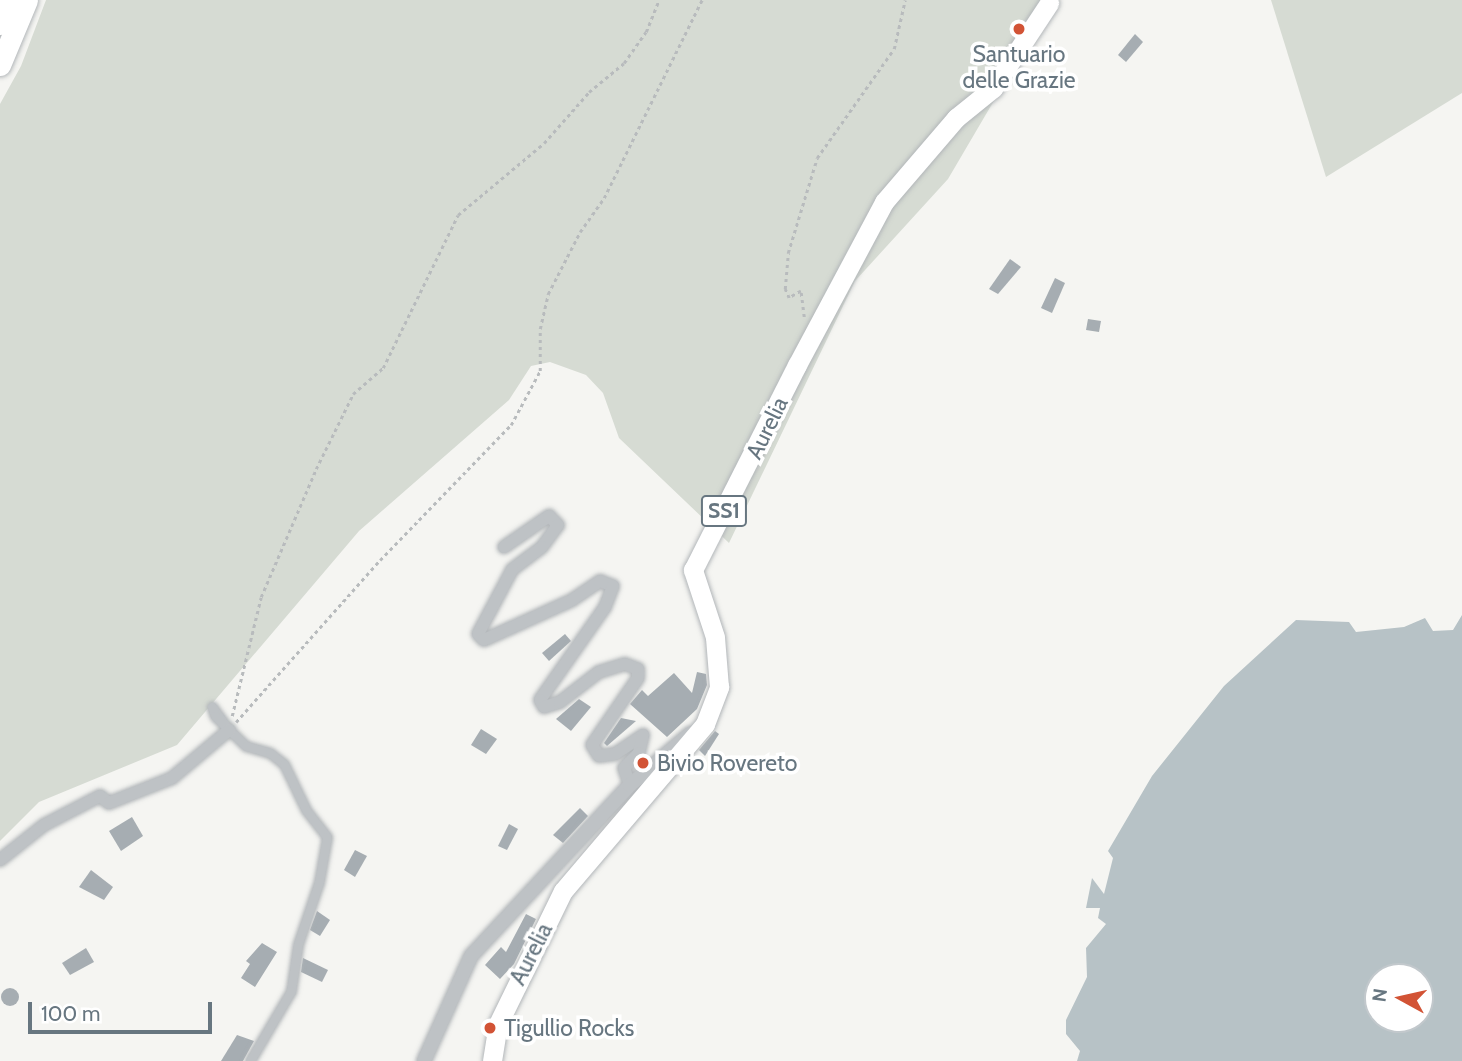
<!DOCTYPE html>
<style>
body{margin:0}
#map{position:relative;width:1462px;height:1061px;overflow:hidden;background:#f5f5f2;font-family:Cabin,sans-serif}
div>[style]{position:absolute}
[style*='--x']{left:calc(var(--x)*1px);top:calc(var(--y)*1px);width:calc(var(--w)*1px);rotate:calc(var(--a)*1deg)}
.green>*{inset:0;background:#d6dbd3}
.water>*{inset:0;background:#b7c2c6}
.building>*{inset:0;background:#a6adb2}
.round{border-radius:50%}
.path>*{height:2.5px;margin-top:-1.25px;transform-origin:0;background:repeating-linear-gradient(90deg,#b8bbbd 0 3.5px,transparent 0 7px)}
.roads{filter:drop-shadow(0 0 2px #b2b6b9) drop-shadow(0 0 2px #b2b6b9)}
.pedestrian>*{height:9px;margin:-4.5px;padding:0 4.5px;transform-origin:4.5px;border-radius:4.5px;background:#bec2c5}
.minor>*{height:12px;margin:-6px;padding:0 6px;transform-origin:6px;border-radius:6px;background:#bec2c5}
.tertiary>*{height:14px;margin:-7px;padding:0 7px;transform-origin:7px;border-radius:7px;background:#bec2c5}
.primary>*{height:19px;margin:-9.5px;padding:0 9.5px;transform-origin:9.5px;border-radius:9.5px;background:#fff}
.motorway>*{height:21px;margin:-10.5px;padding:0 10.5px;transform-origin:10.5px;border-radius:10.5px;background:#fff}
.dots>*{width:19px;height:19px;translate:-50% -50%;box-sizing:border-box;border:4px solid #fff;border-radius:50%}
span{translate:-50% -50%;white-space:nowrap;text-align:center;line-height:1.15;-webkit-text-stroke:7px #fff;paint-order:stroke}
.shield-label span{padding:2px 5px;background:#fff;border:2px solid;border-radius:5px;-webkit-text-stroke-width:0}
.shield-label{font-size:21px;color:#677680;font-weight:700}
.poi-label{font-size:23px;color:#677680}
.left{translate:0 -50%;text-align:left}
.street-label{font-size:23px;color:#677680}
.north{position:absolute;left:1364px;top:963px;width:70px;height:70px;box-sizing:border-box;background:#fff;border:2px solid #c2c8cc;border-radius:50%;rotate:278deg;font-size:19px;font-weight:700;line-height:28px;text-align:center;color:#677680}
.north::after{content:'';display:block;margin:auto;width:24px;height:32px;background:#d25335;clip-path:polygon(50% 0,100% 100%,50% 72%,0 100%)}
.scale{position:absolute;left:28px;top:1002px;width:184px;height:32px;box-sizing:border-box;border:4px solid #677680;border-top:0;padding-left:9px;font-size:21px;line-height:24px;white-space:nowrap;color:#677680;-webkit-text-stroke:5px #fff;paint-order:stroke}
</style>
<div id="map">
<div class="green">
<i style="clip-path:polygon(46px 0,1053px 0,948px 179px,855px 281px,729px 543px,619px 438px,603px 393px,586px 375px,550px 362px,531px 366px,509px 400px,359px 531px,177px 745px,39px 802px,0 841px,0 104px,21px 66px)"></i>
<i style="clip-path:polygon(1271px 0,1462px 0,1462px 93px,1326px 177px)"></i>
</div>
<div class="water">
<i style="clip-path:polygon(evenodd,1462px 615px,1462px 1061px,1077px 1061px,1080px 1051px,1066px 1034px,1066px 1020px,1087px 977px,1086px 948px,1106px 924px,1098px 918px,1100px 908px,1086px 908px,1092px 878px,1104px 894px,1113px 858px,1108px 851px,1152px 776px,1224px 686px,1296px 620px,1349px 622px,1356px 632px,1404px 627px,1425px 618px,1433px 631px,1453px 630px,1462px 615px,1378px 977px,1420px 977px,1420px 1019px,1378px 1019px,1378px 977px)"></i>
</div>
<div class="building">
<i style="clip-path:polygon(1135px 34px,1143px 42px,1126px 62px,1118px 55px)"></i>
<i style="clip-path:polygon(1010px 259px,1021px 267px,998px 294px,989px 289px)"></i>
<i style="clip-path:polygon(1055px 278px,1065px 283px,1052px 313px,1041px 308px)"></i>
<i style="clip-path:polygon(1088px 319px,1101px 321px,1099px 332px,1086px 330px)"></i>
<i style="clip-path:polygon(565px 634px,571px 641px,549px 661px,542px 653px)"></i>
<i style="clip-path:polygon(697px 672px,706px 674px,707px 685px,697px 709px,667px 737px,630px 704px,642px 690px,648px 696px,674px 673px,692px 693px)"></i>
<i style="clip-path:polygon(579px 699px,591px 707px,571px 731px,556px 719px)"></i>
<i style="clip-path:polygon(621px 718px,636px 721px,607px 746px,604px 743px)"></i>
<i style="clip-path:polygon(481px 729px,497px 739px,486px 754px,471px 745px)"></i>
<i style="clip-path:polygon(715px 731px,719px 734px,705px 756px,699px 750px)"></i>
<i style="clip-path:polygon(580px 808px,588px 816px,563px 843px,553px 835px)"></i>
<i style="clip-path:polygon(132px 817px,143px 836px,121px 851px,109px 831px)"></i>
<i style="clip-path:polygon(509px 824px,518px 829px,507px 850px,498px 846px)"></i>
<i style="clip-path:polygon(355px 850px,367px 856px,355px 877px,344px 870px)"></i>
<i style="clip-path:polygon(91px 870px,113px 887px,104px 900px,79px 887px)"></i>
<i style="clip-path:polygon(317px 911px,330px 920px,320px 936px,310px 930px)"></i>
<i style="clip-path:polygon(526px 914px,536px 919px,514px 964px,500px 979px,485px 965px,501px 947px,506px 952px)"></i>
<i style="clip-path:polygon(262px 943px,277px 952px,255px 987px,241px 978px,250px 964px,246px 961px)"></i>
<i style="clip-path:polygon(86px 948px,94px 962px,70px 975px,62px 963px)"></i>
<i style="clip-path:polygon(303px 958px,328px 970px,322px 982px,301px 972px)"></i>
<i class="round" style="left:1px;top:988px;width:18px;height:18px"></i>
<i style="clip-path:polygon(237px 1035px,254px 1041px,243px 1061px,221px 1061px)"></i>
</div>
<div class="path">
<i style="--x:804;--y:317;--w:26;--a:-97"></i>
<i style="--x:801;--y:291;--w:14;--a:150"></i>
<i style="--x:789;--y:298;--w:10;--a:-114"></i>
<i style="--x:785;--y:289;--w:36;--a:-85"></i>
<i style="--x:788;--y:253;--w:99;--a:-73"></i>
<i style="--x:817;--y:158;--w:133;--a:-54.8"></i>
<i style="--x:894;--y:49;--w:50;--a:-77.3"></i>
<i style="--x:232;--y:716;--w:122;--a:-76.3"></i>
<i style="--x:261;--y:597;--w:139;--a:-66.7"></i>
<i style="--x:316;--y:469;--w:84;--a:-63.7"></i>
<i style="--x:353;--y:394;--w:40;--a:-41"></i>
<i style="--x:383;--y:368;--w:170;--a:-63.9"></i>
<i style="--x:458;--y:215;--w:112;--a:-39.9"></i>
<i style="--x:544;--y:143;--w:68;--a:-48.6"></i>
<i style="--x:589;--y:92;--w:45;--a:-39.6"></i>
<i style="--x:624;--y:63;--w:38;--a:-55"></i>
<i style="--x:646;--y:32;--w:35;--a:-68"></i>
<i style="--x:236;--y:722;--w:217;--a:-48.4"></i>
<i style="--x:380;--y:560;--w:188;--a:-45.9"></i>
<i style="--x:511;--y:425;--w:61;--a:-61.8"></i>
<i style="--x:540;--y:371;--w:42;--a:-90"></i>
<i style="--x:540;--y:329;--w:36;--a:-77"></i>
<i style="--x:548;--y:294;--w:70;--a:-62.7"></i>
<i style="--x:580;--y:232;--w:42;--a:-54.8"></i>
<i style="--x:604;--y:198;--w:221;--a:-63.7"></i>
</div>
<div class="roads">
<div class="pedestrian">
<i style="--x:229;--y:730;--w:29;--a:-126"></i>
<i style="--x:212;--y:707;--w:9;--a:72"></i>
<i style="--x:215;--y:716;--w:43;--a:44.1"></i>
<i style="--x:246;--y:746;--w:25;--a:16"></i>
<i style="--x:270;--y:753;--w:18;--a:38"></i>
<i style="--x:284;--y:764;--w:51;--a:64.4"></i>
<i style="--x:306;--y:810;--w:34;--a:52"></i>
<i style="--x:327;--y:837;--w:46;--a:100.1"></i>
<i style="--x:319;--y:882;--w:65;--a:108.7"></i>
<i style="--x:298;--y:944;--w:48;--a:98.5"></i>
<i style="--x:291;--y:991;--w:81;--a:120.4"></i>
</div>
<div class="minor">
<i style="--x:504;--y:547;--w:55;--a:-34.6"></i>
<i style="--x:549;--y:516;--w:13;--a:45"></i>
<i style="--x:558;--y:525;--w:27;--a:126"></i>
<i style="--x:542;--y:547;--w:38;--a:143"></i>
<i style="--x:512;--y:570;--w:72;--a:118"></i>
<i style="--x:478;--y:634;--w:8;--a:45"></i>
<i style="--x:484;--y:640;--w:97;--a:-24.4"></i>
<i style="--x:572;--y:600;--w:34;--a:-34"></i>
<i style="--x:600;--y:581;--w:14;--a:21"></i>
<i style="--x:613;--y:586;--w:22;--a:111"></i>
<i style="--x:605;--y:607;--w:113;--a:125"></i>
<i style="--x:540;--y:700;--w:8;--a:60"></i>
<i style="--x:544;--y:707;--w:17;--a:-17"></i>
<i style="--x:560;--y:702;--w:49;--a:-37.6"></i>
<i style="--x:599;--y:672;--w:27;--a:-17"></i>
<i style="--x:625;--y:664;--w:14;--a:21"></i>
<i style="--x:638;--y:669;--w:9;--a:90"></i>
<i style="--x:638;--y:678;--w:81;--a:124.5"></i>
<i style="--x:592;--y:745;--w:13;--a:58"></i>
<i style="--x:599;--y:756;--w:16;--a:-7"></i>
<i style="--x:615;--y:754;--w:34;--a:-34"></i>
<i style="--x:643;--y:735;--w:18;--a:103"></i>
<i style="--x:639;--y:753;--w:21;--a:135"></i>
<i style="--x:624;--y:768;--w:18;--a:71"></i>
<i style="--x:0;--y:860;--w:56;--a:-38.5"></i>
<i style="--x:44;--y:825;--w:63;--a:-27.4"></i>
<i style="--x:100;--y:796;--w:11;--a:38"></i>
<i style="--x:109;--y:803;--w:68;--a:-21.6"></i>
<i style="--x:172;--y:778;--w:75;--a:-40.1"></i>
</div>
<div class="tertiary">
<i style="--x:424;--y:1061;--w:115;--a:-65.9"></i>
<i style="--x:471;--y:956;--w:233;--a:-47.1"></i>
<i style="--x:630;--y:785;--w:79;--a:-40.4"></i>
</div>
<div class="primary">
<i style="--x:492;--y:1061;--w:37;--a:-81"></i>
<i style="--x:498;--y:1024;--w:148;--a:-64"></i>
<i style="--x:563;--y:891;--w:219;--a:-49.6"></i>
<i style="--x:705;--y:724;--w:40;--a:-69"></i>
<i style="--x:719;--y:687;--w:50;--a:-94.6"></i>
<i style="--x:715;--y:637;--w:71;--a:-108.2"></i>
<i style="--x:693;--y:570;--w:230;--a:-63.1"></i>
<i style="--x:797;--y:365;--w:185;--a:-61.9"></i>
<i style="--x:884;--y:202;--w:111;--a:-49.4"></i>
<i style="--x:956;--y:118;--w:48;--a:-39"></i>
<i style="--x:993;--y:88;--w:102;--a:-56.6"></i>
</div>
<div class="motorway">
<i style="--x:0;--y:24;--w:26;--a:-67"></i>
<i style="--x:0;--y:65;--w:70;--a:-67.4"></i>
</div>
</div>
<div class="dots">
<i style="left:1019px;top:29px;background:#d25335"></i>
<i style="left:643px;top:763px;background:#d25335"></i>
<i style="left:490px;top:1028px;background:#d25335"></i>
</div>
<div class="shield-label">
<span style="left:724px;top:511px">SS1</span>
</div>
<div class="poi-label">
<span style="left:1019px;top:67px">Santuario<br>delle Grazie</span>
<span class="left" style="left:657px;top:763px">Bivio Rovereto</span>
<span class="left" style="left:504px;top:1028px">Tigullio Rocks</span>
</div>
<div class="street-label">
<span style="left:767px;top:428px;rotate:-64deg">Aurelia</span>
<span style="left:531px;top:954px;rotate:-63deg">Aurelia</span>
</div>
<div class="north">N</div>
<div class="scale">100 m</div>
</div>
